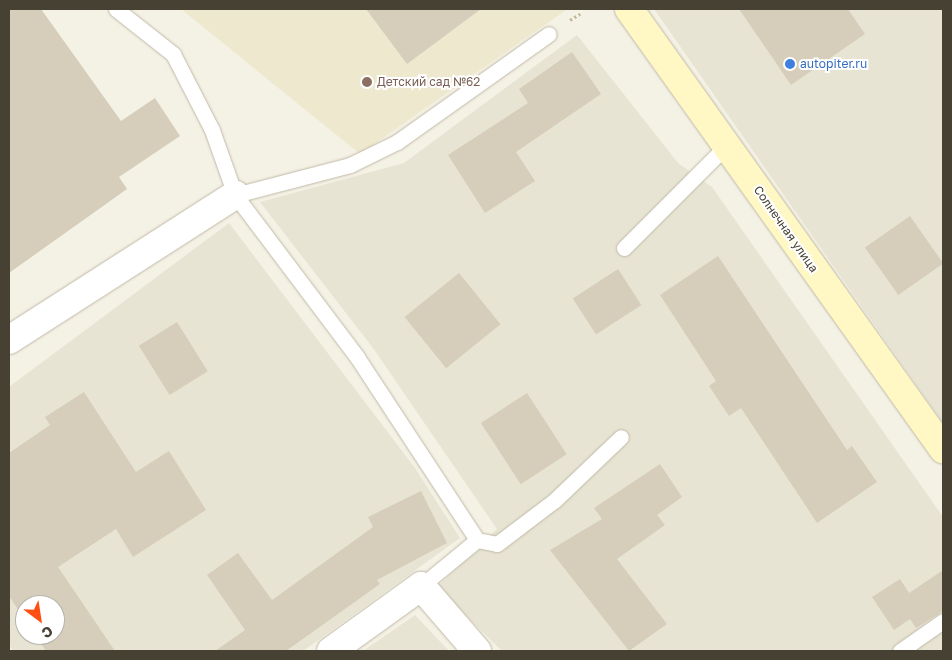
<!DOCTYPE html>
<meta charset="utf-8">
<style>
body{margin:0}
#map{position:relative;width:952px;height:660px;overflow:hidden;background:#f4f1e5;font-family:"Golos Text",sans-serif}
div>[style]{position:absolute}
.residential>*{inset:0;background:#e8e4d3}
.education>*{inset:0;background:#eee8ce}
.building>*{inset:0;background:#d6ceba;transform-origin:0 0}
.path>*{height:3px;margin-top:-1.5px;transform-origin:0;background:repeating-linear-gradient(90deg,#c2b898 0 2.5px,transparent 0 5px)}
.roads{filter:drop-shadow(0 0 1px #c0baa7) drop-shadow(0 0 1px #c0baa7)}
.service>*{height:15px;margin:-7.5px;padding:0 7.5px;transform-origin:7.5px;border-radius:7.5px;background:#fff}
.minor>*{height:28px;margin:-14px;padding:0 14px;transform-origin:14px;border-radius:14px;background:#fff}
.secondary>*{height:28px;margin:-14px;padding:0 14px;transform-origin:14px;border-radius:14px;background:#fff7c4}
.dots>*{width:14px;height:14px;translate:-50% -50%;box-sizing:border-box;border:2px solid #fff;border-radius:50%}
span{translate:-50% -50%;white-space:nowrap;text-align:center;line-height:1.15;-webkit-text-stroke:4px #fff;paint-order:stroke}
.shop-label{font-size:12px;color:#366cbe}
.left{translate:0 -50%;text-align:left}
.education-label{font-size:12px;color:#785e54}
.street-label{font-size:12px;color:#474134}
.frame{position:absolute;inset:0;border:10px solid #474134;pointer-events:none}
.north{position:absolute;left:15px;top:595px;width:50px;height:50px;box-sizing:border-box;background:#fff;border:1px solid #b5b3ae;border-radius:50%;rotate:149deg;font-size:14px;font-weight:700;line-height:20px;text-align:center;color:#474134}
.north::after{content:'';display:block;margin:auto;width:18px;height:22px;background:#ff4e11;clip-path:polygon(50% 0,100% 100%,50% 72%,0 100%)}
</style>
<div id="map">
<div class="residential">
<div style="clip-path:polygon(654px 9px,943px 9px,943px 423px)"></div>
<div style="clip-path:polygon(577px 35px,678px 163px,712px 187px,943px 517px,943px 651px,502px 651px,437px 587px,497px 529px,373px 348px,260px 202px,404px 163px)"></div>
<div style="clip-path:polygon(evenodd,229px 223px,415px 468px,460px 538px,303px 651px,13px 651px,9px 644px,9px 387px,229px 223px,25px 605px,55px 605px,55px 635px,25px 635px,25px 605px)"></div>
<div style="clip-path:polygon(415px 615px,449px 651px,363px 651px)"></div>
</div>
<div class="education">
<div style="clip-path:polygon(181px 9px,565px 9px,566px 10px,360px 154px)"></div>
</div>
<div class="building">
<div style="clip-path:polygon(9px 9px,41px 9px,121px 121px,155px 98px,180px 136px,119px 177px,127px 189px,9px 273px)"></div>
<div style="clip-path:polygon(366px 9px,481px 9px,407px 64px)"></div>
<div style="clip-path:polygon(739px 9px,848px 9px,865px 34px,791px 85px)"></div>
<div style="clip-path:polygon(572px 52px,601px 94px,516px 152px,535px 181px,485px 213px,448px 155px,528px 103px,519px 89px)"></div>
<div style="left:910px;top:216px;width:58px;height:55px;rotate:55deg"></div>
<div style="clip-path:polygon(718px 256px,847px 450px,852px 446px,877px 482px,817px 523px,741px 408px,729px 416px,709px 386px,716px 381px,660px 295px)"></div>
<div style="left:618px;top:269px;width:43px;height:54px;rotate:57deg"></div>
<div style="left:459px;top:273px;width:66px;height:70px;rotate:51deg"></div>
<div style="left:177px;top:322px;width:58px;height:45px;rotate:58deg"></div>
<div style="clip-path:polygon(84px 392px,136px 472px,169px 451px,206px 510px,133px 557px,116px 529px,58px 567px,115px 651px,46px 651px,35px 635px,55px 635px,55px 605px,25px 605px,25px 620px,9px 596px,9px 453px,50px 425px,45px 417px)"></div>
<div style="left:527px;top:393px;width:73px;height:55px;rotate:57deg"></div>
<div style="clip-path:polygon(660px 464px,682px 497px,657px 515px,665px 525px,617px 559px,667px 624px,629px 651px,550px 550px,602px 519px,594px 508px)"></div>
<div style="clip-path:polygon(421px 491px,447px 543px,377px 580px,380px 584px,286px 651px,215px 651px,245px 630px,207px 575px,238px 553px,272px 600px,373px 527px,368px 517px)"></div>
<div style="clip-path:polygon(943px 570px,943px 611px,916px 628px,910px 619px,894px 630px,872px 597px,900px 579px,909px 593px)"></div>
</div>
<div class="path">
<div style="left:570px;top:20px;width:12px;rotate:-31deg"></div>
</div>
<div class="roads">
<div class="service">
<div style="left:116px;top:9px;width:73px;rotate:38.3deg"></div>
<div style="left:173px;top:54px;width:85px;rotate:62.8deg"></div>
<div style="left:212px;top:130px;width:69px;rotate:70.5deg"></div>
<div style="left:235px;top:195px;width:203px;rotate:53deg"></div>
<div style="left:357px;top:357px;width:219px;rotate:56.7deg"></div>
<div style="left:235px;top:195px;width:119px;rotate:-14.6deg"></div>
<div style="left:350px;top:165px;width:52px;rotate:-26.1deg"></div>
<div style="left:397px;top:142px;width:186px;rotate:-35.4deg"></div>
<div style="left:624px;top:248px;width:146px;rotate:-45deg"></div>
<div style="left:421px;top:586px;width:72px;rotate:-39.4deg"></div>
<div style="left:477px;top:540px;width:20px;rotate:11deg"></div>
<div style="left:497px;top:544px;width:73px;rotate:-37.2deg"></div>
<div style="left:555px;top:500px;width:91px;rotate:-43.7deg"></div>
<div style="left:900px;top:651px;width:52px;rotate:-34.9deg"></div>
</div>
<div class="minor">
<div style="left:9px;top:340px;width:269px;rotate:-32.7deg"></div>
<div style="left:331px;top:651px;width:111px;rotate:-35.8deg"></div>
<div style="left:421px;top:586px;width:86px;rotate:49.3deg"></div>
</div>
<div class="secondary">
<div style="left:629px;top:9px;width:541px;rotate:54.49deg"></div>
</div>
</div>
<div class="dots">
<div style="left:790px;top:64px;background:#3f7fe0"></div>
<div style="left:367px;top:82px;background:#8d6e63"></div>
</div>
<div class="shop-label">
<span class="left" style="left:800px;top:64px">autopiter.ru</span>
</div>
<div class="education-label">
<span class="left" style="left:377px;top:82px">Детский сад №62</span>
</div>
<div class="street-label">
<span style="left:786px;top:229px;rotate:55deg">Солнечная улица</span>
</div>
<div class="frame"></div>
<div class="north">С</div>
</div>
